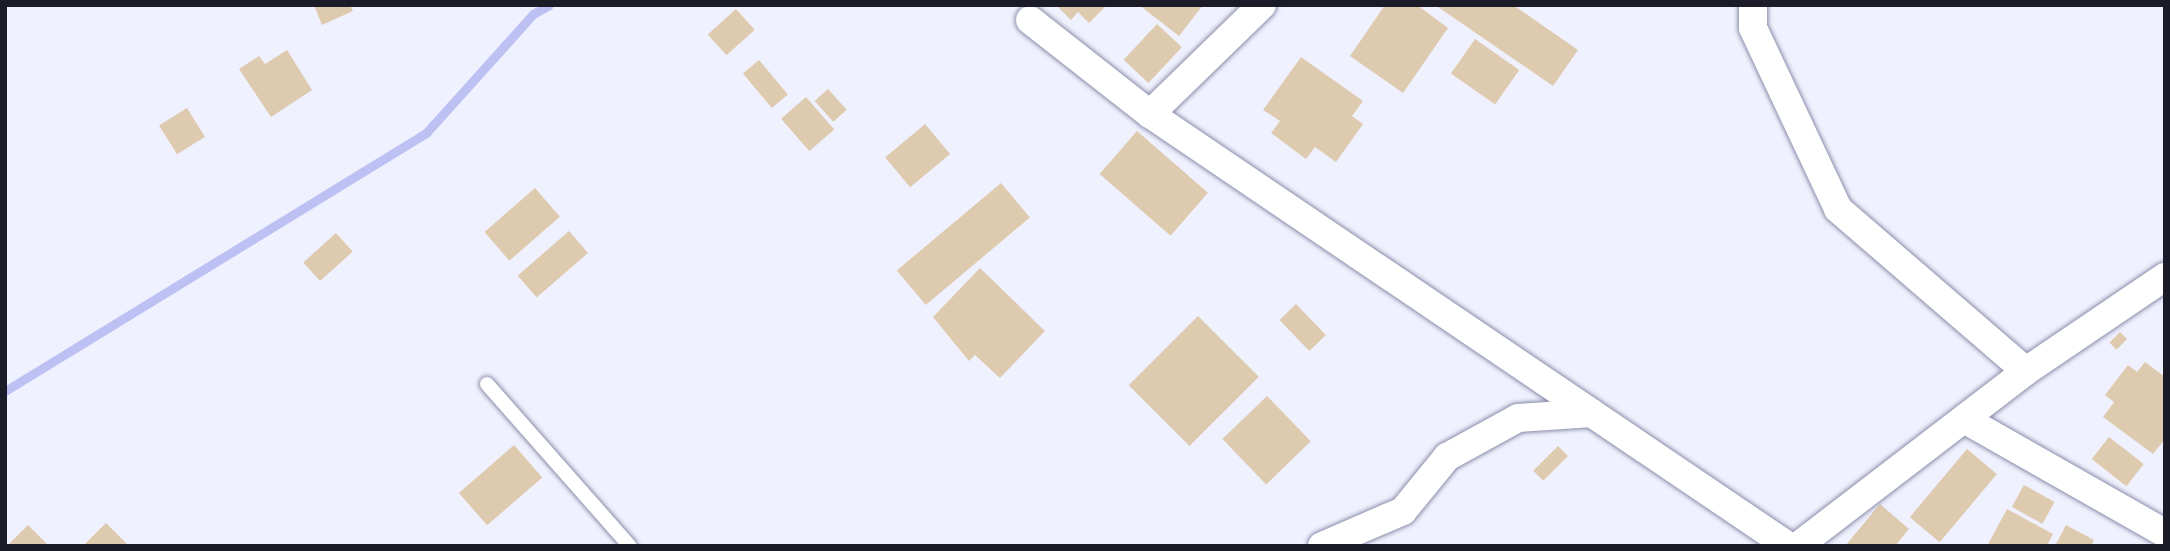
<!DOCTYPE html>
<style>
body{margin:0}
#map{position:relative;width:2170px;height:551px;overflow:hidden;background:#f0f1fe;font-family:"IBM Plex Serif",serif}
div>[style]{position:absolute}
.stream>*{height:9px;margin:-4.5px;padding:0 4.5px;transform-origin:4.5px;border-radius:4.5px;background:#bcc0f2}
.building>*{inset:0;background:#decaaf;transform-origin:0 0}
.roads{filter:drop-shadow(0 0 2px #8a8daa) drop-shadow(0 0 2px #8a8daa)}
.lane>*{height:14px;margin:-7px;padding:0 7px;transform-origin:7px;border-radius:7px;background:#fff}
.street>*{height:28px;margin:-14px;padding:0 14px;transform-origin:14px;border-radius:14px;background:#fff}
span{translate:-50% -50%;white-space:nowrap;text-align:center;line-height:1.15;-webkit-text-stroke:7px #f0f1fe;paint-order:stroke}
.frame{position:absolute;inset:0;border:7px solid #1b1c27;pointer-events:none}
</style>
<div id="map">
<div class="stream">
<div style="left:5px;top:391px;width:494px;rotate:-31.5deg"></div>
<div style="left:426px;top:133px;width:160px;rotate:-48deg"></div>
<div style="left:533px;top:14px;width:18px;rotate:-29deg"></div>
</div>
<div class="building">
<div style="clip-path:polygon(314px 5px,350px 5px,353px 11px,322px 25px)"></div>
<div style="clip-path:polygon(1056px 5px,1107px 5px,1089px 23px,1078px 12px,1071px 20px)"></div>
<div style="clip-path:polygon(1139px 5px,1203px 5px,1179px 36px)"></div>
<div style="clip-path:polygon(1385px 5px,1417px 5px,1448px 28px,1403px 93px,1350px 56px)"></div>
<div style="clip-path:polygon(1435px 5px,1513px 5px,1578px 50px,1553px 86px)"></div>
<div style="left:736px;top:9px;width:28px;height:38px;rotate:48deg"></div>
<div style="left:1157px;top:24px;width:34px;height:49px;rotate:43deg"></div>
<div style="left:1475px;top:39px;width:54px;height:42px;rotate:35deg"></div>
<div style="clip-path:polygon(287px 50px,312px 90px,271px 117px,239px 69px,259px 56px,265px 64px)"></div>
<div style="clip-path:polygon(1301px 57px,1363px 101px,1352px 116px,1363px 124px,1336px 162px,1315px 147px,1306px 159px,1271px 133px,1280px 121px,1263px 110px)"></div>
<div style="left:759px;top:60px;width:45px;height:21px;rotate:50deg"></div>
<div style="left:828px;top:89px;width:28px;height:18px;rotate:48deg"></div>
<div style="left:806px;top:97px;width:43px;height:33px;rotate:49deg"></div>
<div style="left:187px;top:108px;width:34px;height:33px;rotate:58deg"></div>
<div style="left:925px;top:124px;width:39px;height:52px;rotate:50deg"></div>
<div style="left:1137px;top:131px;width:94px;height:57px;rotate:41deg"></div>
<div style="left:1001px;top:183px;width:45px;height:136px;rotate:50deg"></div>
<div style="left:535px;top:188px;width:38px;height:67px;rotate:49deg"></div>
<div style="left:569px;top:231px;width:29px;height:68px;rotate:49deg"></div>
<div style="left:336px;top:233px;width:25px;height:44px;rotate:48deg"></div>
<div style="clip-path:polygon(980px 268px,1045px 331px,1000px 378px,975px 355px,969px 361px,933px 317px)"></div>
<div style="left:1296px;top:304px;width:43px;height:23px;rotate:46deg"></div>
<div style="left:1198px;top:316px;width:86px;height:98px;rotate:45deg"></div>
<div style="left:2120px;top:332px;width:10px;height:15px;rotate:45deg"></div>
<div style="clip-path:polygon(2145px 362px,2165px 377px,2165px 439px,2153px 454px,2103px 417px,2114px 402px,2105px 395px,2128px 365px,2137px 372px)"></div>
<div style="left:1267px;top:396px;width:63px;height:62px;rotate:46deg"></div>
<div style="left:2109px;top:437px;width:44px;height:28px;rotate:38deg"></div>
<div style="left:514px;top:445px;width:43px;height:73px;rotate:49deg"></div>
<div style="left:1558px;top:446px;width:14px;height:35px;rotate:45deg"></div>
<div style="left:1967px;top:449px;width:39px;height:89px;rotate:40deg"></div>
<div style="left:2024px;top:485px;width:35px;height:25px;rotate:29deg"></div>
<div style="clip-path:polygon(1880px 504px,1909px 529px,1895px 546px,1845px 546px)"></div>
<div style="clip-path:polygon(2007px 509px,2053px 534px,2047px 546px,1987px 546px)"></div>
<div style="clip-path:polygon(106px 523px,129px 546px,83px 546px)"></div>
<div style="clip-path:polygon(28px 525px,49px 546px,7px 546px)"></div>
<div style="clip-path:polygon(2066px 525px,2094px 540px,2091px 546px,2055px 546px)"></div>
</div>
<div class="roads">
<div class="lane">
<div style="left:487px;top:384px;width:216px;rotate:48.6deg"></div>
</div>
<div class="street">
<div style="left:1753px;top:5px;width:23px;rotate:90deg"></div>
<div style="left:1753px;top:28px;width:200px;rotate:64.8deg"></div>
<div style="left:1838px;top:209px;width:248px;rotate:40.8deg"></div>
<div style="left:1030px;top:20px;width:152px;rotate:38.1deg"></div>
<div style="left:1150px;top:114px;width:770px;rotate:34.1deg"></div>
<div style="left:1150px;top:114px;width:156px;rotate:-44.2deg"></div>
<div style="left:1964px;top:419px;width:231px;rotate:29.6deg"></div>
<div style="left:1322px;top:546px;width:88px;rotate:-23.4deg"></div>
<div style="left:1403px;top:511px;width:70px;rotate:-50.8deg"></div>
<div style="left:1447px;top:457px;width:81px;rotate:-28.8deg"></div>
<div style="left:1518px;top:418px;width:74px;rotate:-3.9deg"></div>
<div style="left:1798px;top:546px;width:287px;rotate:-37.5deg"></div>
<div style="left:2026px;top:371px;width:168px;rotate:-34.1deg"></div>
</div>
</div>
<div class="frame"></div>
</div>
